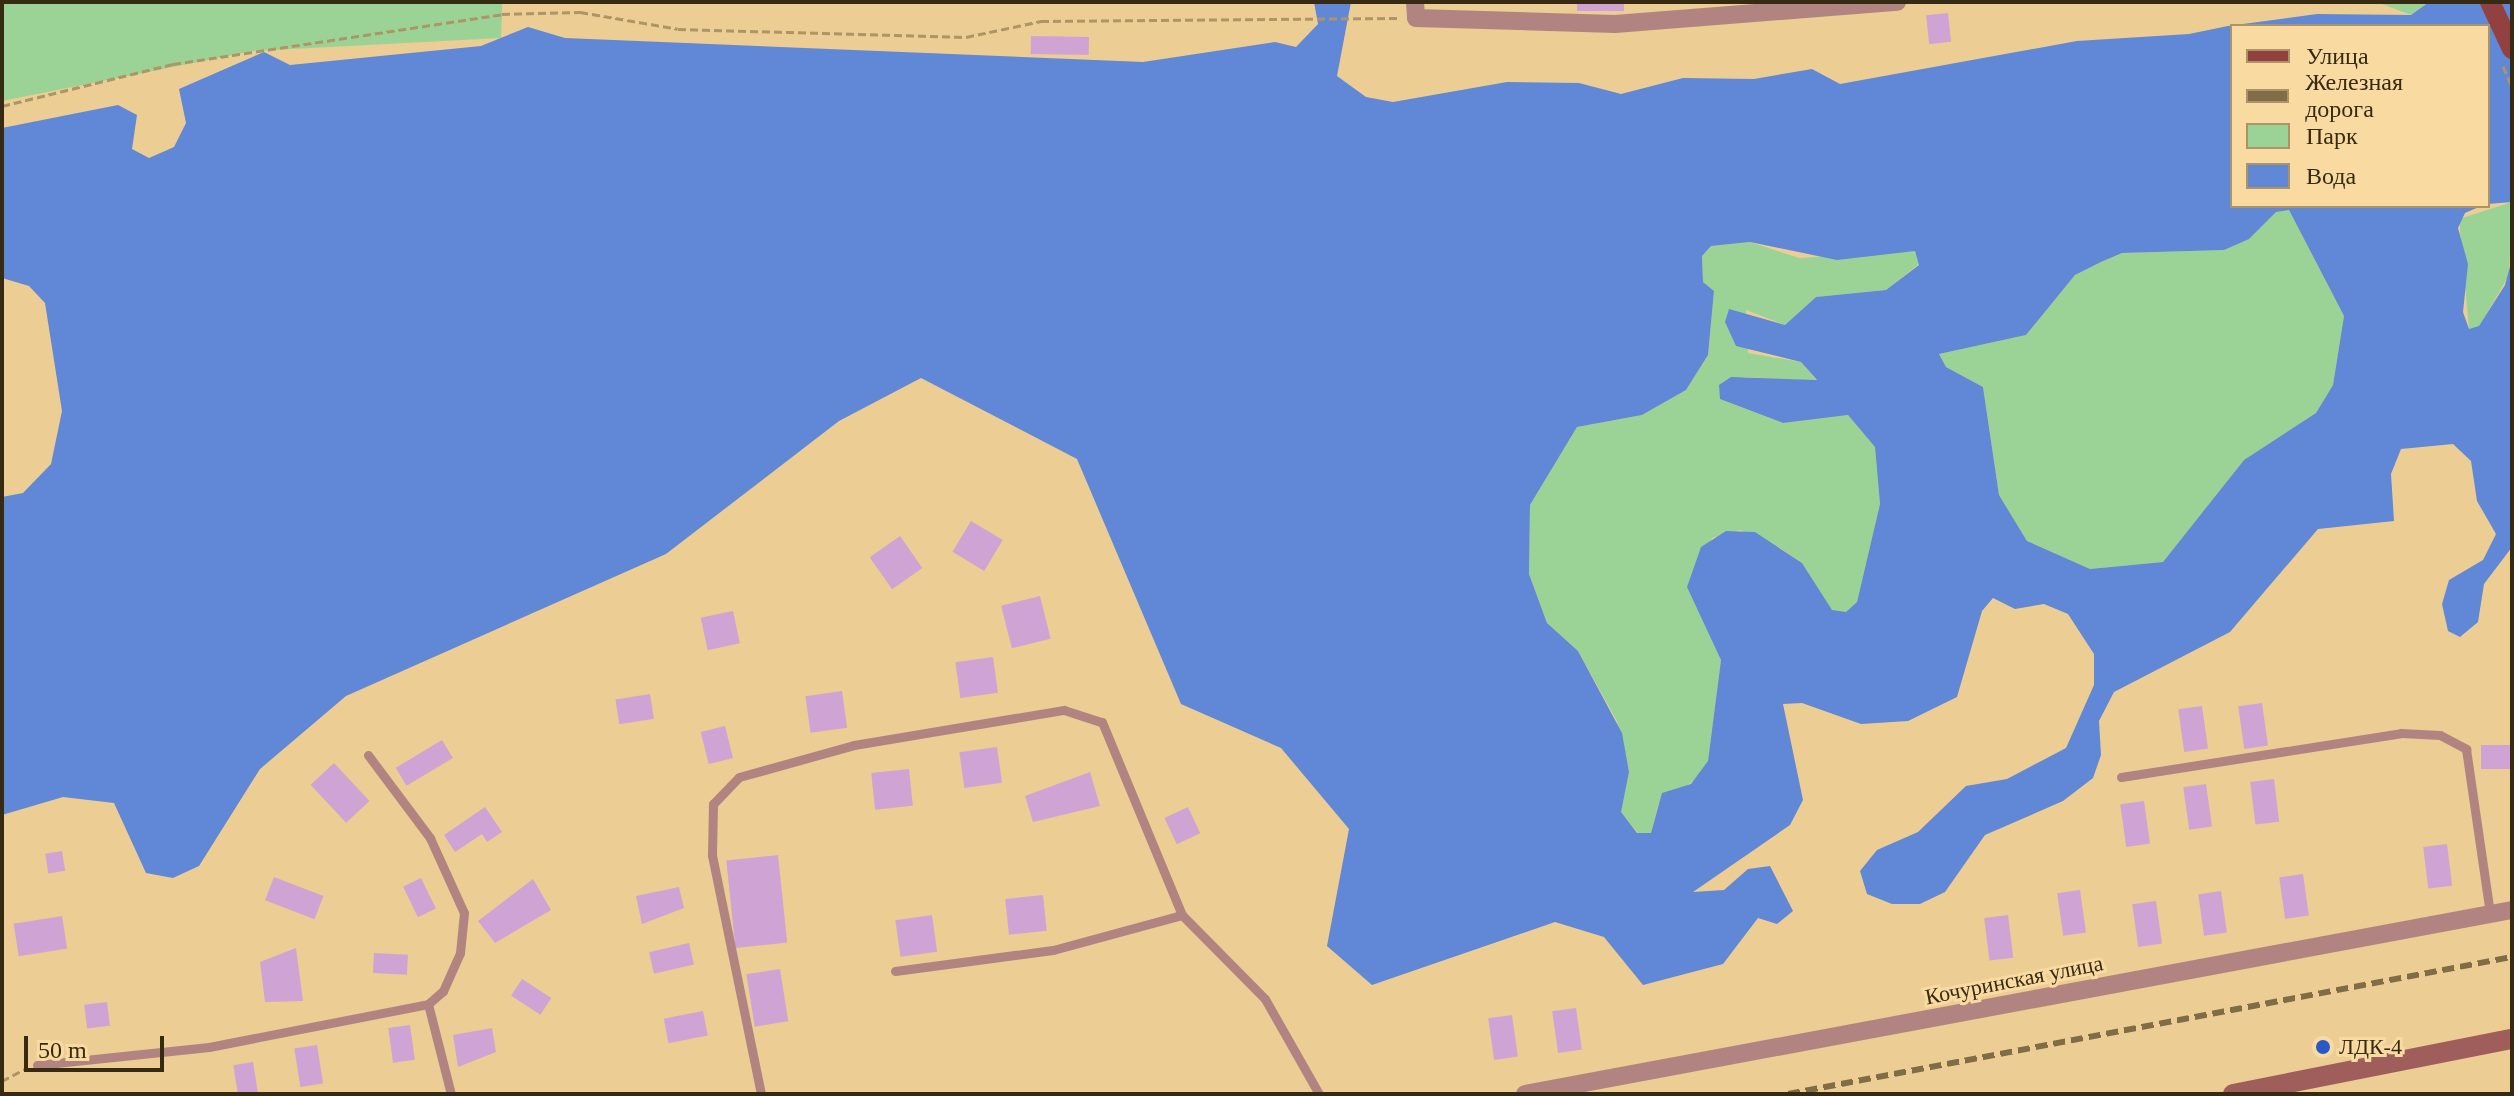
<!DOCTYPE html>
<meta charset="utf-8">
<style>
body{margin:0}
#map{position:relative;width:2514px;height:1096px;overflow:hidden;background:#eccd93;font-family:"Times New Roman",serif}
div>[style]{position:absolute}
.green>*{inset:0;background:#9bd397}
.water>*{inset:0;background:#6088d6}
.building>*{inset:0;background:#cfa4d4;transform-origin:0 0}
.path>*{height:3px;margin-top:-1.5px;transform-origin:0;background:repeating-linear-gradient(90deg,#ad9566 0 8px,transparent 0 12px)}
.lane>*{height:9px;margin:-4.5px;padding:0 4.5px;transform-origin:4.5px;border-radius:4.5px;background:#b28481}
.street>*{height:18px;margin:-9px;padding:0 9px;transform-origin:9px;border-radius:9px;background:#b28481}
.secondary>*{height:20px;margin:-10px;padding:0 10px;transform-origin:10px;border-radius:10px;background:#9f5e5b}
.primary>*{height:20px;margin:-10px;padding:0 10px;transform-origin:10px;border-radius:10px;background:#904140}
.rail>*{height:6px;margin-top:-3px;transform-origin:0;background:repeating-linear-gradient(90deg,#806c47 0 12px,transparent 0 18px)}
.dots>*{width:22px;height:22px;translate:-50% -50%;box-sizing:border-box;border:4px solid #f9daa0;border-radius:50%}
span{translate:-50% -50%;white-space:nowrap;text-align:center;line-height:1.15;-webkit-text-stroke:6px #f9daa0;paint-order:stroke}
.street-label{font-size:22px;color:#362a12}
.poi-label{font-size:22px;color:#362a12}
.left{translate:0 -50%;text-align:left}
.frame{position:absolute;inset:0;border:4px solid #362a12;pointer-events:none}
.legend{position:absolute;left:2230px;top:24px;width:260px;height:184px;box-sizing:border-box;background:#f9daa0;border:2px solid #ab9467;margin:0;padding:10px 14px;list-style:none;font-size:24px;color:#362a12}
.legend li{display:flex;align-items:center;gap:16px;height:40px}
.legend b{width:40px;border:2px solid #ab9467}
.scale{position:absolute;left:24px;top:1036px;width:140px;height:36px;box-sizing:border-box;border:4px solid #362a12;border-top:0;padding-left:10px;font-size:24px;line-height:28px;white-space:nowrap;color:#362a12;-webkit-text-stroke:6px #f9daa0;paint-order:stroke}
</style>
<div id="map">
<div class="green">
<div style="clip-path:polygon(2px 2px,502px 2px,502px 14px,501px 38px,253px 51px,2px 101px)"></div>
<div style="clip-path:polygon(2429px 2px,2411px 15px,2382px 4px,2382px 2px)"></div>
<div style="clip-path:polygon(2512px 202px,2509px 275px,2479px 327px,2469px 329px,2459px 219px)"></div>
<div style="clip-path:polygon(2289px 210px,2344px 316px,2333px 385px,2316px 413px,2244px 460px,2163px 562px,2090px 569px,2027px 541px,1999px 495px,1983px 387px,1946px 367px,1939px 354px,2026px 335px,2075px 275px,2101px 262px,2122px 253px,2224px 250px,2276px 212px)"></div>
<div style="clip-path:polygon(1750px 242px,1799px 258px,1915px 251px,1919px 264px,1886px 290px,1816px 297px,1785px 325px,1746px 310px,1748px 353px,1801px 362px,1817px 381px,1744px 377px,1720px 399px,1783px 423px,1848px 415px,1875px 447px,1880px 504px,1857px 602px,1847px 612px,1832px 611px,1802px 563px,1780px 548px,1740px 530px,1712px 538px,1694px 599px,1721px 660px,1708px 761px,1703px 774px,1658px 806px,1651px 833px,1638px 833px,1620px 812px,1629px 772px,1617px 721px,1578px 651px,1547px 623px,1529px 574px,1530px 505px,1577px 427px,1642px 415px,1686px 390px,1708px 355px,1714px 291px,1703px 282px,1702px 256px,1711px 246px)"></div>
</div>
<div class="water">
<div style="clip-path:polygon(evenodd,1314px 2px,1351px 2px,1337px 76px,1366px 97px,1393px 102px,1507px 82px,1579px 83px,1621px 94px,1683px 78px,1754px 79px,1812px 69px,1840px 84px,2077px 41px,2189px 34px,2228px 26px,2317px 14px,2411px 15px,2429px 2px,2512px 2px,2512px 202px,2488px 204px,2488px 26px,2232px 26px,2232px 206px,2481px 206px,2465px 213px,2458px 228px,2468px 264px,2463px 312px,2469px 329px,2479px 326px,2505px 285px,2512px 259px,2512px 547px,2484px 584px,2478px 622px,2460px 637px,2448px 631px,2442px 604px,2449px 580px,2483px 560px,2496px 534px,2477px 501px,2471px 461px,2453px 444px,2401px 449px,2391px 474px,2394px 521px,2318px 529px,2230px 632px,2114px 692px,2099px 721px,2101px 755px,2093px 778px,2063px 801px,1985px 835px,1945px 892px,1920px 904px,1892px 904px,1867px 894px,1860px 871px,1877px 850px,1918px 832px,1966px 786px,2007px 779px,2066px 748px,2094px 685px,2094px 654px,2068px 614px,2044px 604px,2015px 609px,1993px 598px,1982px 611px,1957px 697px,1908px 721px,1861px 724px,1802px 703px,1783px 704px,1803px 800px,1790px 825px,1693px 892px,1724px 890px,1748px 869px,1770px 866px,1793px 911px,1777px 924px,1758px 918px,1723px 964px,1643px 985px,1604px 937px,1555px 922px,1372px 985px,1327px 946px,1349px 829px,1281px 748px,1181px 704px,1077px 459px,921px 378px,839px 421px,666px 554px,346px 696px,260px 769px,199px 866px,173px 878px,146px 873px,114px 803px,63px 797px,2px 815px,2px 497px,23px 493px,51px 464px,62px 411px,45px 303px,29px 286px,2px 278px,2px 128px,118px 105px,137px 115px,132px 149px,149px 158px,174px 147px,186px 123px,179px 89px,264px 52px,290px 65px,481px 46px,528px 27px,565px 38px,1143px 62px,1275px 42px,1296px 47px,1318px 24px,1314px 2px,2289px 210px,2344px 316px,2333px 385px,2316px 413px,2244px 460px,2163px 562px,2090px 569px,2027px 541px,1999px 495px,1983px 387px,1946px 367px,1939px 354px,2026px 335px,2075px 275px,2101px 262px,2122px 253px,2224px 250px,2249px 239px,2276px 212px,2289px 210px,1314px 2px,1750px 242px,1837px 260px,1915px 251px,1919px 265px,1886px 290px,1816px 297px,1785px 325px,1729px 309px,1725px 322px,1736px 346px,1801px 362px,1817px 380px,1731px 377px,1719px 385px,1720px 399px,1783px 423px,1848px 415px,1875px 447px,1880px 504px,1857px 602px,1846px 612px,1832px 610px,1802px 563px,1755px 532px,1726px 531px,1701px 547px,1687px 587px,1721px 660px,1708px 761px,1691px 784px,1662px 793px,1651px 833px,1637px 833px,1621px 812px,1629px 772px,1622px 733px,1578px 651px,1547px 623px,1529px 574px,1530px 505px,1577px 427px,1642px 415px,1686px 390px,1708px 355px,1714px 291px,1703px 282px,1702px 256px,1711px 246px,1750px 242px)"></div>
</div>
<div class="building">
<div style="left:1577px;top:2px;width:47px;height:9px"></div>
<div style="left:1948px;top:13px;width:29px;height:22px;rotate:84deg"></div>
<div style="left:1031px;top:36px;width:58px;height:18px;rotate:1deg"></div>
<div style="left:971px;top:521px;width:37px;height:36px;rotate:31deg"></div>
<div style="left:900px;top:536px;width:39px;height:37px;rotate:55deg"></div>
<div style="left:1040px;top:596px;width:44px;height:40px;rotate:76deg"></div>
<div style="left:733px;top:611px;width:33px;height:33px;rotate:78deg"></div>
<div style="left:993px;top:657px;width:36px;height:38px;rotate:82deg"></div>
<div style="left:842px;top:691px;width:37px;height:37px;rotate:82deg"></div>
<div style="left:650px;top:694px;width:25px;height:35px;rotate:81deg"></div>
<div style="left:2262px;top:703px;width:43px;height:24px;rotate:82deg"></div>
<div style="left:2202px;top:706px;width:43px;height:24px;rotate:82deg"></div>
<div style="left:725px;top:726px;width:33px;height:25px;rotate:76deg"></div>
<div style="left:442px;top:740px;width:21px;height:54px;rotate:59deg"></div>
<div style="left:2512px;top:745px;width:24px;height:31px;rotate:90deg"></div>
<div style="left:997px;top:747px;width:36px;height:38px;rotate:82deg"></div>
<div style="left:334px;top:763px;width:52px;height:32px;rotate:47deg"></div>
<div style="left:909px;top:769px;width:37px;height:38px;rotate:84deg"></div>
<div style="clip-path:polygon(1090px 772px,1100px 806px,1033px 822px,1025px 796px)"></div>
<div style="left:2274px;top:779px;width:43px;height:24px;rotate:83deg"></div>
<div style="left:2206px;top:784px;width:43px;height:23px;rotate:82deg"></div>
<div style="left:2144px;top:801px;width:43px;height:24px;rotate:82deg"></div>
<div style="clip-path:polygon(485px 807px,502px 832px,487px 842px,482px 834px,455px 852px,444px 835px)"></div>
<div style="left:1188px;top:807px;width:29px;height:26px;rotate:65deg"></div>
<div style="left:2447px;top:844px;width:42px;height:24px;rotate:83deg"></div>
<div style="left:62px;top:851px;width:20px;height:17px;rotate:81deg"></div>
<div style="left:778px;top:855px;width:88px;height:52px;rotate:84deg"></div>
<div style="left:2303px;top:874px;width:42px;height:24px;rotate:82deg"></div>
<div style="left:274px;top:877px;width:53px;height:25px;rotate:21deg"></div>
<div style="left:421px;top:878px;width:34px;height:20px;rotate:64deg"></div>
<div style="clip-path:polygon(533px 879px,551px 910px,495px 943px,478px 921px)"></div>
<div style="clip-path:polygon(679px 887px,684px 908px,642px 924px,636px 896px)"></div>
<div style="left:2080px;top:890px;width:43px;height:23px;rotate:82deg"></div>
<div style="left:2221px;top:891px;width:42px;height:23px;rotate:82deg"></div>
<div style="left:1043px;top:895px;width:36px;height:38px;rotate:84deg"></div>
<div style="left:2156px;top:901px;width:43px;height:24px;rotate:82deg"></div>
<div style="left:932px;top:915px;width:37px;height:37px;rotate:82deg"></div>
<div style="left:2008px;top:915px;width:43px;height:24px;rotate:83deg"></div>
<div style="left:62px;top:916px;width:33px;height:49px;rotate:81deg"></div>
<div style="left:689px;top:943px;width:22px;height:41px;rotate:77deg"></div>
<div style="clip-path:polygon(296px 948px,303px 1001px,265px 1002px,260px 962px)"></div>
<div style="left:374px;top:953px;width:34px;height:20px;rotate:3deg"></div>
<div style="left:780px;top:969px;width:53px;height:34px;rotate:81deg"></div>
<div style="left:522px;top:979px;width:35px;height:20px;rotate:33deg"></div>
<div style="left:107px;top:1002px;width:24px;height:23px;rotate:83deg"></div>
<div style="left:1576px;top:1008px;width:42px;height:24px;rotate:82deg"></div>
<div style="left:703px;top:1011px;width:25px;height:40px;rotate:79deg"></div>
<div style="left:1512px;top:1015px;width:42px;height:24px;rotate:82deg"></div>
<div style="left:410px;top:1025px;width:35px;height:22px;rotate:82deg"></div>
<div style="clip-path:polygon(492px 1028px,496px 1052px,458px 1067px,453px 1035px)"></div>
<div style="left:317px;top:1045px;width:39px;height:23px;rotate:81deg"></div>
<div style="left:253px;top:1062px;width:31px;height:20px;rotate:81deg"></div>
</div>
<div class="path">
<div style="left:2503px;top:66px;width:23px;rotate:67deg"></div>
<div style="left:2px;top:106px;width:176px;rotate:-13.8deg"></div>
<div style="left:173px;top:64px;width:333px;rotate:-8.6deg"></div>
<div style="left:502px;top:14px;width:78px;rotate:-1.5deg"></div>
<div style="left:580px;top:12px;width:99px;rotate:9.8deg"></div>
<div style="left:678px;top:29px;width:288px;rotate:1.6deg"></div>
<div style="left:966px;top:37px;width:77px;rotate:-12deg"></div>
<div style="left:1041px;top:21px;width:357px;rotate:-0.5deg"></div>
<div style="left:2px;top:1081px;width:27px;rotate:-28deg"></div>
</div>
<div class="lane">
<div style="left:368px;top:755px;width:104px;rotate:53.2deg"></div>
<div style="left:430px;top:838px;width:82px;rotate:65.6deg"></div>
<div style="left:464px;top:913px;width:40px;rotate:95.7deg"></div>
<div style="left:460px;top:953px;width:42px;rotate:114.1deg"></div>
<div style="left:443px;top:991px;width:20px;rotate:139deg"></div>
<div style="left:2121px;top:777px;width:283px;rotate:-8.9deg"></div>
<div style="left:2401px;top:733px;width:39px;rotate:3deg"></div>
<div style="left:2440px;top:735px;width:30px;rotate:28deg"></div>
<div style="left:2466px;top:749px;width:166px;rotate:81.7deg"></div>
<div style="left:895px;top:971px;width:159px;rotate:-7.6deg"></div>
<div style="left:1053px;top:950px;width:134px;rotate:-15.2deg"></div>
<div style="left:1182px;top:915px;width:118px;rotate:45.3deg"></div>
<div style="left:1265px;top:999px;width:109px;rotate:60.4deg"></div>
<div style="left:37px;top:1065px;width:173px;rotate:-6deg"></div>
<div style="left:209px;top:1047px;width:223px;rotate:-11.1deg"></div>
<div style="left:428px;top:1004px;width:93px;rotate:75.7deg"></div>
<div style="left:761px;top:1094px;width:244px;rotate:-101.6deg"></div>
<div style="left:712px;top:855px;width:51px;rotate:-88.9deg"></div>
<div style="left:713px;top:804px;width:37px;rotate:-46deg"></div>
<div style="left:739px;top:777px;width:119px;rotate:-15.5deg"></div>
<div style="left:854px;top:745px;width:213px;rotate:-9.5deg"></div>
<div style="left:1064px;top:710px;width:40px;rotate:18deg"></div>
<div style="left:1102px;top:722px;width:209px;rotate:67.5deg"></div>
</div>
<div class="street">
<div style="left:1415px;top:2px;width:16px;rotate:86deg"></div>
<div style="left:1416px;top:18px;width:199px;rotate:1.7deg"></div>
<div style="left:1615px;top:24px;width:283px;rotate:-4.5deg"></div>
<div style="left:1525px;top:1094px;width:1004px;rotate:-10.56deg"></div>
</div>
<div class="secondary">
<div style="left:2233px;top:1094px;width:284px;rotate:-11.2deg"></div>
</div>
<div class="primary">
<div style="left:2490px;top:2px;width:52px;rotate:64.9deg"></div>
</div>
<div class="rail">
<div style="left:1788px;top:1094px;width:737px;rotate:-10.72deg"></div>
</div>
<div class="dots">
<div style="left:2323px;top:1047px;background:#275ac8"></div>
</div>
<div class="street-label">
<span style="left:2014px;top:980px;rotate:-11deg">Кочуринская улица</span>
</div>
<div class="poi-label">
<span class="left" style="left:2339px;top:1047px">ЛДК-4</span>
</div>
<div class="frame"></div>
<ul class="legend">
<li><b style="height:10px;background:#904140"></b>Улица</li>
<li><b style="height:10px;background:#806c47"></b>Железная дорога</li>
<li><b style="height:22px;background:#9bd397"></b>Парк</li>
<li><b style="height:22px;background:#6088d6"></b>Вода</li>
</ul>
<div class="scale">50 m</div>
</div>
